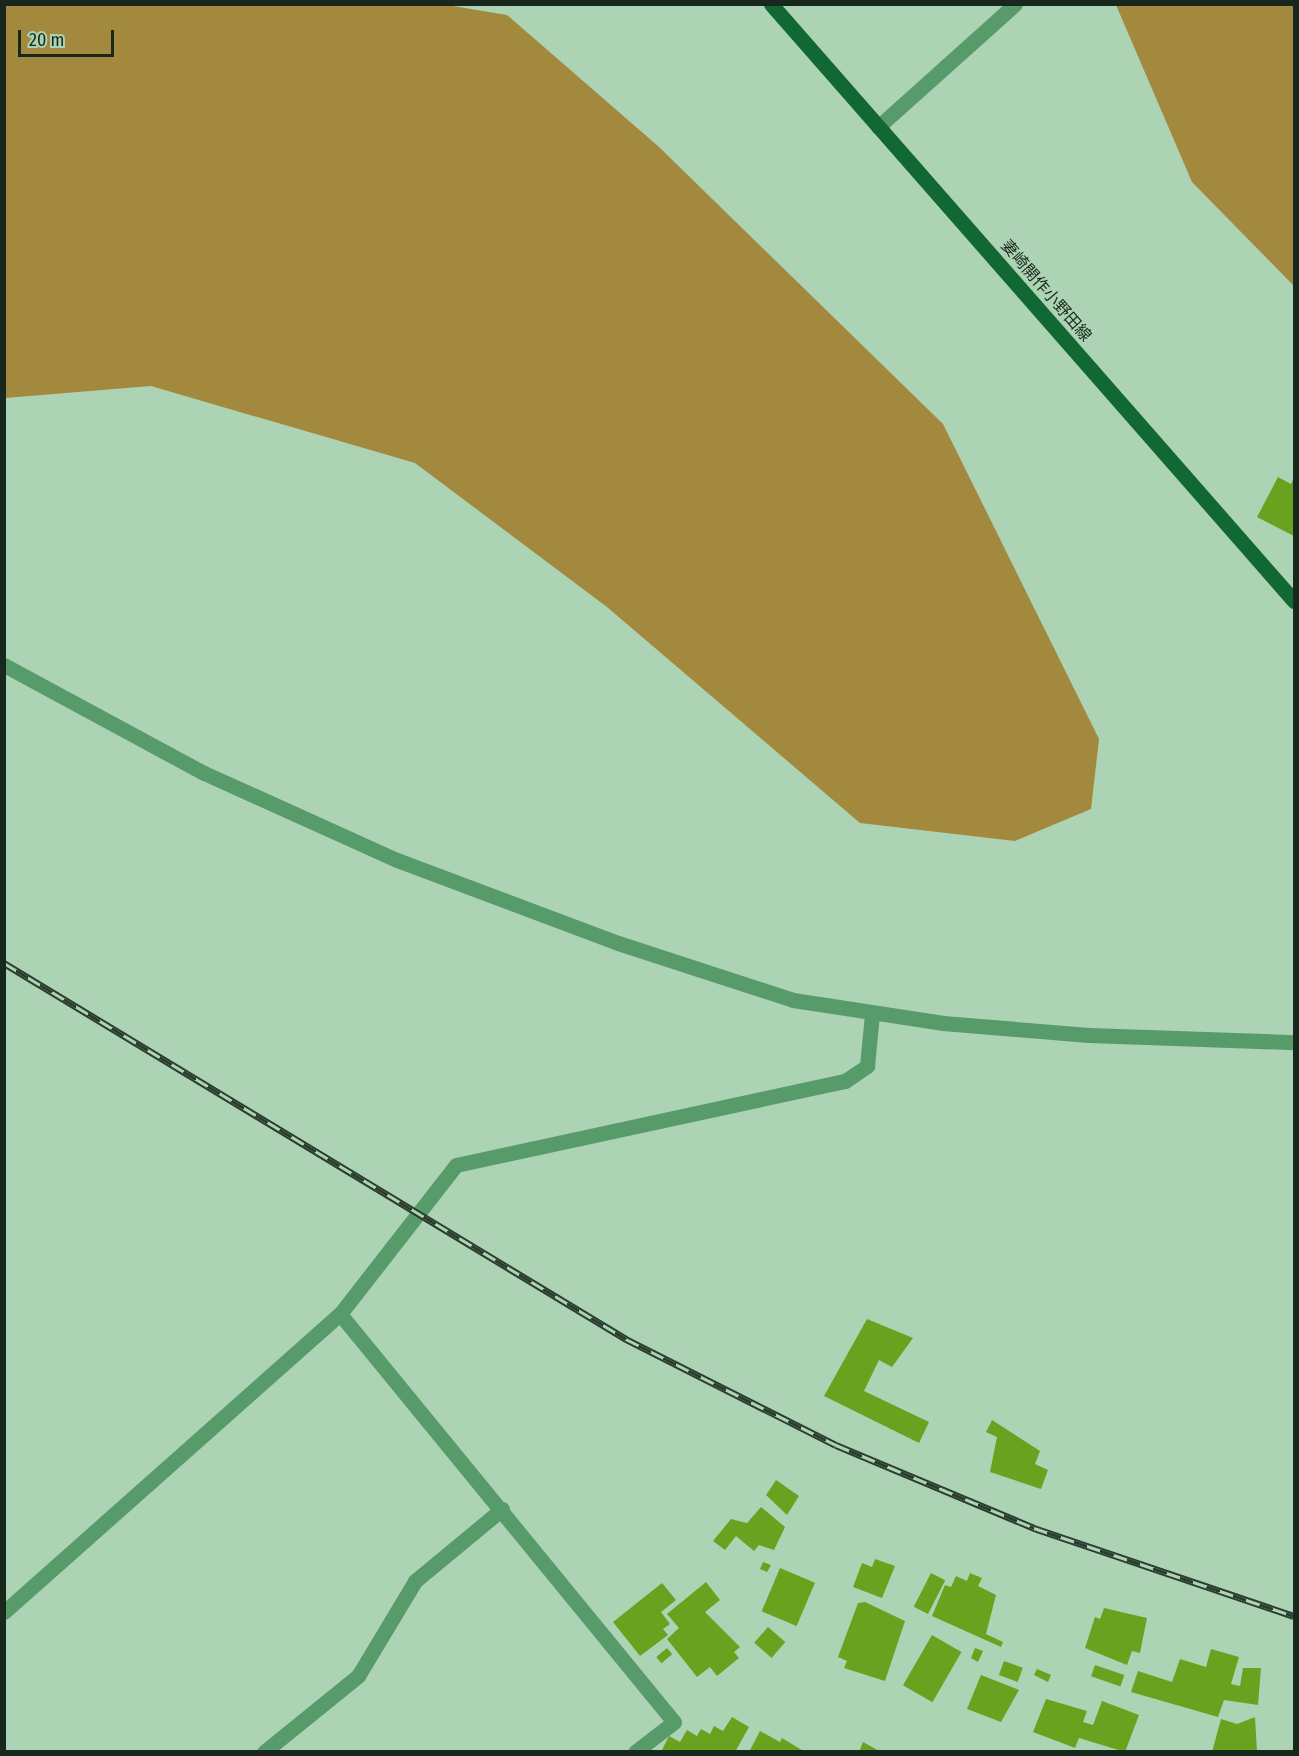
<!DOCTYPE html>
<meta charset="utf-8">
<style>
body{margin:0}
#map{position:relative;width:1299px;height:1756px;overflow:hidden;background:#acd3b4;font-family:"Fira Sans Condensed","Noto Sans JP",sans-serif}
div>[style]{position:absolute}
.forest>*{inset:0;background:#a2893e}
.building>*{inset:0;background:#6aa220;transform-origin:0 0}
.minor>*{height:15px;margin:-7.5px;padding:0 7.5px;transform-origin:7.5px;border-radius:7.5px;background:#589b6a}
.major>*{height:15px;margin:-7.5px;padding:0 7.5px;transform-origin:7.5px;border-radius:7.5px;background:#116833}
.rail>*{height:7px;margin-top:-3.5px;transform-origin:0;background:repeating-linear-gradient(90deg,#acd3b4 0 14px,#2b3d2f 0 28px);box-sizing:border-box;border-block:2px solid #2b3d2f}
span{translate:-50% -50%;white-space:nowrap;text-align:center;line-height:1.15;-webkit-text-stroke:5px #acd3b4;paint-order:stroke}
.street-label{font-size:16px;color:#19281d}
.frame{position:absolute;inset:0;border:6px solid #19281d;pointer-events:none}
.scale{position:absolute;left:18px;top:30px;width:96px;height:27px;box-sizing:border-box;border:3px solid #19281d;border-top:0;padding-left:8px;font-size:18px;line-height:21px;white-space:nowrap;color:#19281d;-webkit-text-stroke:4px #acd3b4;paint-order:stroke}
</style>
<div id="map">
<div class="forest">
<div style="clip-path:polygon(441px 4px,507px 15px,659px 147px,943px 424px,1099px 739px,1091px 809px,1015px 841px,860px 823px,607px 607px,415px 463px,151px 386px,5px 398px,5px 5px)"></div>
<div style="clip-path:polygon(1116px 5px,1294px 5px,1294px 286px,1192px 182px)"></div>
</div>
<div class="building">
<div style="clip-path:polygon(1278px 477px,1291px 484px,1294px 478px,1294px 536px,1257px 517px)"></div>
<div style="clip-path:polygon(867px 1319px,913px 1338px,892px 1367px,879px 1360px,864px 1391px,929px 1422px,919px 1443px,824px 1396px)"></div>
<div style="clip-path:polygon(992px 1420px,1040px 1451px,1035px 1464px,1048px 1470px,1041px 1489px,990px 1472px,997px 1437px,986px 1432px)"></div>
<div style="clip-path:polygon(776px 1480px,799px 1496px,787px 1515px,766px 1495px)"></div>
<div style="clip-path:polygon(761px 1507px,785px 1527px,774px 1550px,759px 1545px,754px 1551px,736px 1536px,725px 1550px,713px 1541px,731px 1519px,747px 1523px)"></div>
<div style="clip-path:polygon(875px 1559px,895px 1566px,882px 1598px,853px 1587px,862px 1563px,872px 1567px)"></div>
<div style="clip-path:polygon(763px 1562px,771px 1565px,767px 1572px,760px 1569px)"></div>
<div style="left:780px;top:1568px;width:38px;height:47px;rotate:23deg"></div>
<div style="left:931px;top:1573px;width:16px;height:38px;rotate:27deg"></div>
<div style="clip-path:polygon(970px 1573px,982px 1578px,978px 1586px,996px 1595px,986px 1634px,1003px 1642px,1001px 1647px,932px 1616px,945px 1585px,951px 1587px,956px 1576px,967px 1581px)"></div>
<div style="clip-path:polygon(706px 1582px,720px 1600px,705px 1612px,740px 1647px,734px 1652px,739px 1658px,717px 1676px,710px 1667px,697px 1677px,667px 1639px,679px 1628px,667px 1614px)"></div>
<div style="clip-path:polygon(662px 1583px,676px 1600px,661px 1612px,670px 1624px,663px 1629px,668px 1635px,640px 1656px,613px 1622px)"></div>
<div style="clip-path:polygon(865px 1602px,905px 1621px,885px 1681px,844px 1668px,847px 1661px,838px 1657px,858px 1603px)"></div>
<div style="clip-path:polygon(1104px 1608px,1147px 1618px,1140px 1653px,1132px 1651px,1127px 1665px,1085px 1648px,1095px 1617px,1100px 1619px)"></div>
<div style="left:768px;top:1627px;width:23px;height:21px;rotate:41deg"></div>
<div style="left:932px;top:1635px;width:34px;height:58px;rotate:30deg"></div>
<div style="left:667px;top:1648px;width:8px;height:14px;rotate:50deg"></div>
<div style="clip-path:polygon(975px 1648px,983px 1651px,978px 1662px,971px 1658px)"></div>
<div style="clip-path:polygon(1211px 1649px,1239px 1657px,1231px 1684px,1240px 1686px,1243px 1668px,1261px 1668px,1258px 1705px,1224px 1700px,1218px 1717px,1131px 1692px,1138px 1671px,1172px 1682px,1180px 1659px,1206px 1667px)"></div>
<div style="left:1004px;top:1661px;width:20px;height:15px;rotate:20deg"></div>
<div style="left:1095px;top:1665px;width:31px;height:12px;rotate:19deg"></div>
<div style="clip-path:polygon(1037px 1669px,1051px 1675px,1048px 1682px,1034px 1675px)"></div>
<div style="clip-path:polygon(981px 1675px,1019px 1690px,1001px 1722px,967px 1709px)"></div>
<div style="clip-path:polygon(1046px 1699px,1087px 1711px,1083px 1722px,1093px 1725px,1102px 1701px,1139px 1715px,1125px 1752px,1079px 1738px,1075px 1748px,1033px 1732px)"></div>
<div style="clip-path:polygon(732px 1717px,749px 1727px,735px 1752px,661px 1752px,669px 1736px,680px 1742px,687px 1730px,697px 1736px,701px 1729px,710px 1734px,714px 1726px,723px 1731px)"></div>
<div style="clip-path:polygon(1255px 1717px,1257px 1752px,1212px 1752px,1221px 1719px,1237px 1724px)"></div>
<div style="clip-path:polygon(760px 1731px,780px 1742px,782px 1738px,805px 1752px,749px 1752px)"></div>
<div style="clip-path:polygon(863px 1742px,881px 1752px,859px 1752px)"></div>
</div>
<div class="minor">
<div style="left:878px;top:127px;width:184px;rotate:-41.9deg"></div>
<div style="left:4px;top:665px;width:227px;rotate:28.4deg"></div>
<div style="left:204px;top:773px;width:212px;rotate:24.3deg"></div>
<div style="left:397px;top:860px;width:236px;rotate:20.6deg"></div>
<div style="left:618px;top:943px;width:184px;rotate:18deg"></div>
<div style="left:793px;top:1000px;width:152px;rotate:8.7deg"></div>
<div style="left:943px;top:1023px;width:146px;rotate:4.7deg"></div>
<div style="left:1089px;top:1035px;width:205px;rotate:2deg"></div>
<div style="left:340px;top:1314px;width:527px;rotate:50.7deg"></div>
<div style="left:674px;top:1722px;width:49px;rotate:142.4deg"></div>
<div style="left:4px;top:1612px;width:449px;rotate:-41.6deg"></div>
<div style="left:340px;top:1314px;width:189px;rotate:-52.1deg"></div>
<div style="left:456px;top:1165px;width:398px;rotate:-12.2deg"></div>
<div style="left:845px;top:1081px;width:27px;rotate:-34deg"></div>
<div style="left:867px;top:1066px;width:52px;rotate:-84.5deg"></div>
<div style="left:264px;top:1752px;width:121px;rotate:-39deg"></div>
<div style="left:358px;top:1676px;width:111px;rotate:-59deg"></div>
<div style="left:415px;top:1581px;width:113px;rotate:-39.6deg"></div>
</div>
<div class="major">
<div style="left:771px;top:4px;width:794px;rotate:48.78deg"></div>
</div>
<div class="rail">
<div style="left:4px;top:963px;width:727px;rotate:31.15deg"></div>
<div style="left:626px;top:1339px;width:235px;rotate:26.8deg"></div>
<div style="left:836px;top:1445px;width:215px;rotate:22.7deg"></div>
<div style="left:1034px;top:1528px;width:274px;rotate:18.7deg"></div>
</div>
<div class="street-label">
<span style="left:1046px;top:291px;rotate:49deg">妻崎開作小野田線</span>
</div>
<div class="frame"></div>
<div class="scale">20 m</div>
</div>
